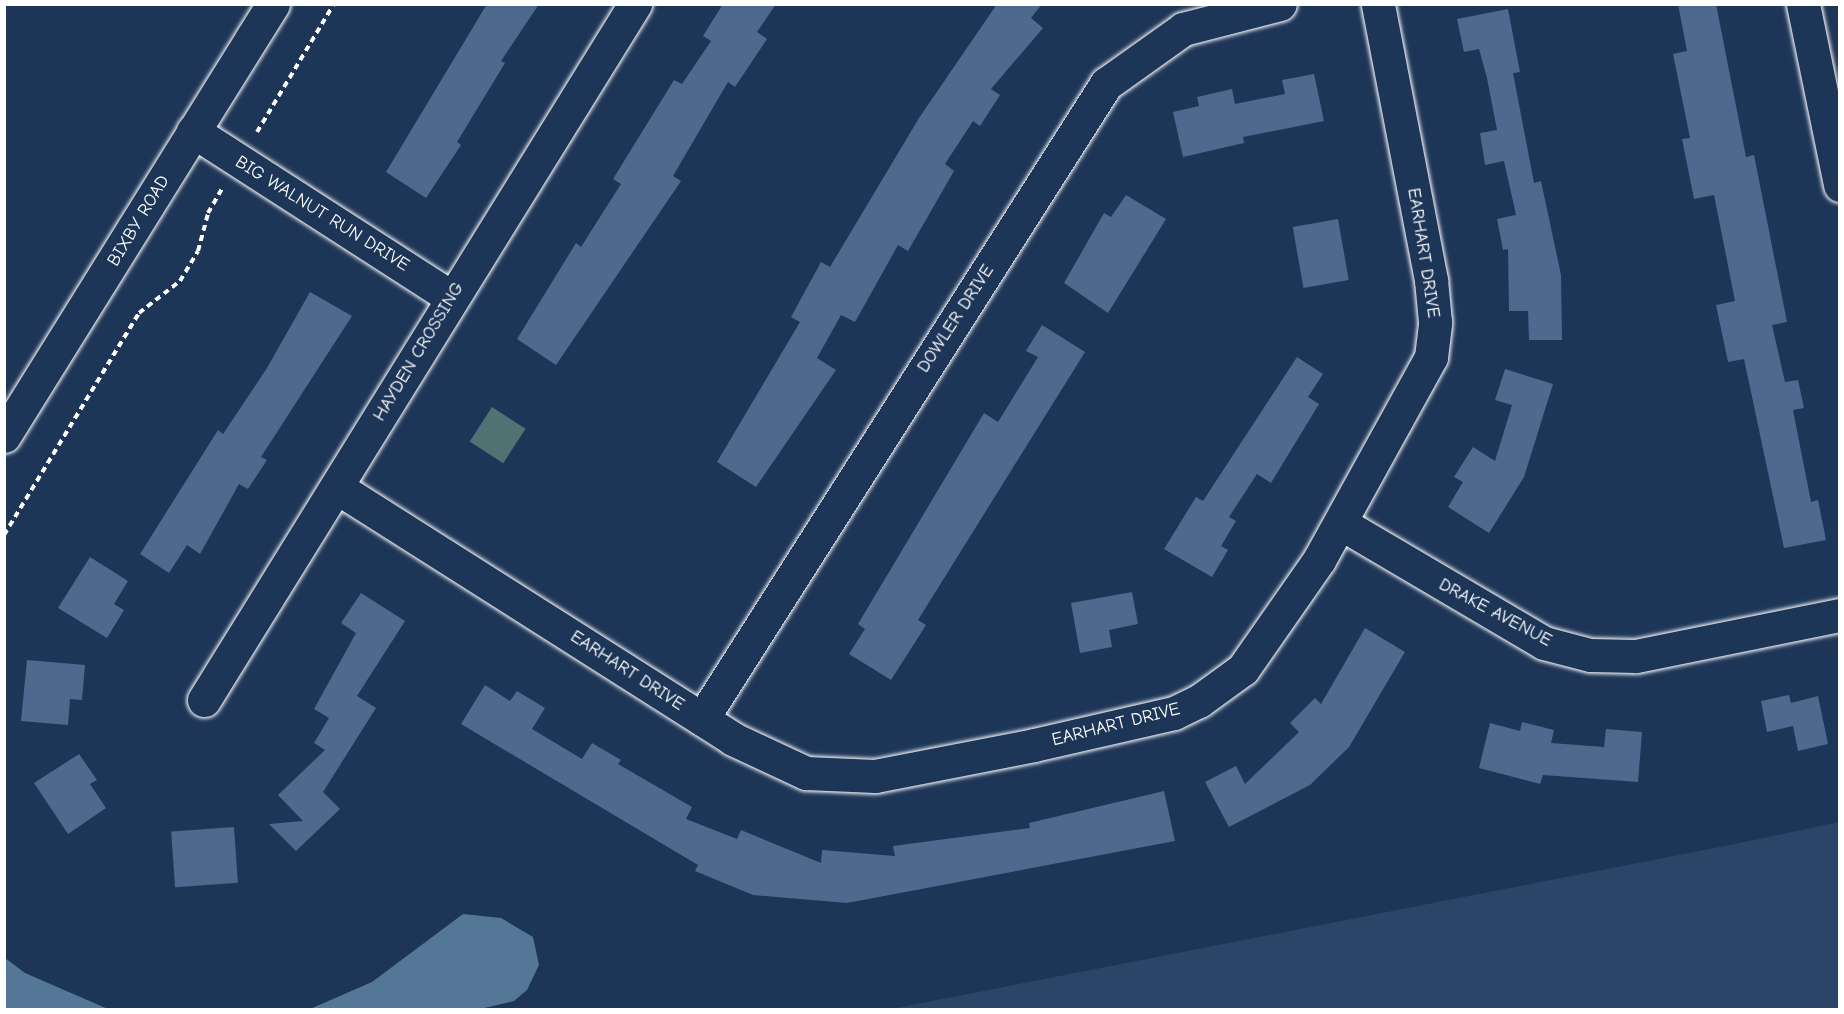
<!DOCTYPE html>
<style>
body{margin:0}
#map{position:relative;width:1844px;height:1014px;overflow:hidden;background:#1d3557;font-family:"Comic Neue",sans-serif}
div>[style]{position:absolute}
.built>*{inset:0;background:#2c4468}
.green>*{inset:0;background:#517272;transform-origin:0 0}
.water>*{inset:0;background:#547798}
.building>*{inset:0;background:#4f688e;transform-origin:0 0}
.path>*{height:4px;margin-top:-2px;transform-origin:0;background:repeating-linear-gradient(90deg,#fff 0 6px,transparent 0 10.5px)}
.roads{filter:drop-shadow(0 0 2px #fff) drop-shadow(0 0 2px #fff)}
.minor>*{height:33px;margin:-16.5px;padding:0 16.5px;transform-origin:16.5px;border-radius:16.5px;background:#1d3557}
.tertiary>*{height:33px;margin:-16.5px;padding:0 16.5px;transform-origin:16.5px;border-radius:16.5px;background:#1d3557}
span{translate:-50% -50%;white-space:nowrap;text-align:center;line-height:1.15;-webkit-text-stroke:5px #1d3557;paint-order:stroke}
.street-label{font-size:18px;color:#fff}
.frame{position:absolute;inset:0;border:6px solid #fff;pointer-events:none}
</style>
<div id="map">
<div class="built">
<div style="clip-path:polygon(1839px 822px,1839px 1009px,891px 1009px,1735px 844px)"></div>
</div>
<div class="green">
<div style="left:492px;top:407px;width:40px;height:41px;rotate:33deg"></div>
</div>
<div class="water">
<div style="clip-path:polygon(463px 914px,501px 918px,533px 937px,539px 965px,527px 990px,514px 1001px,480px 1009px,310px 1009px,372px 982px)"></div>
<div style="clip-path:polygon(5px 958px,25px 973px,108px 1009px,5px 1009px)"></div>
</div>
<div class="building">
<div style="clip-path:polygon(487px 4px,539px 4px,501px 61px,505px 63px,457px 142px,461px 145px,426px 198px,386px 172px)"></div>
<div style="clip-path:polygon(723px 4px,776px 4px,757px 32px,767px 39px,735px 87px,728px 82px,673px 176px,681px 181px,556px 365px,517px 339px,576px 243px,581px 247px,621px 184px,613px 179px,674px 80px,682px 84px,711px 41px,703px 36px)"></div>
<div style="clip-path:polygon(997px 4px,1042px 4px,1031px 18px,1043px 28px,991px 89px,1000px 95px,980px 126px,973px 121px,945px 164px,954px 171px,908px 251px,898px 245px,855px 322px,841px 315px,817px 358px,836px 370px,756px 487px,717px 462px,800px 322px,791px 317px,821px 262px,830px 267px,919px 118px)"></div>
<div style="clip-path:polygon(1678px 4px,1716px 4px,1746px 157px,1754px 155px,1787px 322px,1772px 325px,1785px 382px,1798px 380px,1804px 408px,1793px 410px,1811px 502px,1818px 500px,1826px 540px,1784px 548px,1744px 359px,1728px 362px,1716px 305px,1735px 301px,1714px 195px,1694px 199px,1682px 139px,1690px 138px,1673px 54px,1687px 51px)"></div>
<div style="clip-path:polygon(1508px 9px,1520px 72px,1513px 73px,1534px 183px,1541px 181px,1561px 275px,1562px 340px,1529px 340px,1528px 311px,1509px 311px,1508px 249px,1503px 250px,1497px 219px,1516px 215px,1504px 161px,1485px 165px,1480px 133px,1497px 130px,1487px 78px,1479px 49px,1464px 52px,1457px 19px)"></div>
<div style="clip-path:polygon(1314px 74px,1324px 121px,1243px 137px,1244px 143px,1183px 157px,1173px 112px,1199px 106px,1197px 97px,1232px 89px,1235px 104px,1285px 94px,1282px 80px)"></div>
<div style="clip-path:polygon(1126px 195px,1166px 219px,1108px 313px,1064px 283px,1104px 213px,1111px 217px)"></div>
<div style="left:1338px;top:219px;width:62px;height:46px;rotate:80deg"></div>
<div style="clip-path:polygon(310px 292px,352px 316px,261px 457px,267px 460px,248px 489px,239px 484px,200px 554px,187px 545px,169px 573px,140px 554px,218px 430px,223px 434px,267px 368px)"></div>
<div style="clip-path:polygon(1042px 325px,1085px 352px,918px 620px,926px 625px,891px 680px,849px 654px,865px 629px,858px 624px,984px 413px,998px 422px,1038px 357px,1026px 351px)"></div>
<div style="clip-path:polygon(1297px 357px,1323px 374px,1308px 397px,1319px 404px,1271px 483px,1257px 474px,1229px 517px,1236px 521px,1221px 546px,1228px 550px,1212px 577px,1164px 549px,1196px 497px,1203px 501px)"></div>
<div style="clip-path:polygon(1505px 369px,1553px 384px,1524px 477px,1489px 533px,1448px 507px,1463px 482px,1454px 477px,1473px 447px,1495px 461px,1512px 405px,1495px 400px)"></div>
<div style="clip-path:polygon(90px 557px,128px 581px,114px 604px,124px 610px,107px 638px,58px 608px)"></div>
<div style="clip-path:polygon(1132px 592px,1138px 624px,1109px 630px,1112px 647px,1080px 653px,1071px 603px)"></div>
<div style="clip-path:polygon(361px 593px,405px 621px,357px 696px,376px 708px,323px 792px,340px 809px,296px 851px,269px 824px,303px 821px,278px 795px,325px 750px,314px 743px,329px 718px,314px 709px,356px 633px,341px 623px)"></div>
<div style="clip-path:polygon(1365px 628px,1405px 652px,1349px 747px,1310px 785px,1229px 827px,1205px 782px,1236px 766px,1245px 784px,1299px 732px,1290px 723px,1315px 698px,1321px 704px)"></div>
<div style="clip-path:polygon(27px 660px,85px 665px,82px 700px,70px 699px,68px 725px,21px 721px)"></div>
<div style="clip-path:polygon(485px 685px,510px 701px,517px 691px,545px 708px,532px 729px,582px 759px,592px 743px,621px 760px,618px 764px,692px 807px,686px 819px,737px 839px,741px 830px,821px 863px,822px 850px,895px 856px,893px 846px,1030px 828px,1029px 823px,1164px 791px,1175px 841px,847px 903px,753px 895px,695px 871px,698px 865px,461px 724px)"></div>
<div style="clip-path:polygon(1789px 695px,1791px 703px,1818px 696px,1828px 744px,1798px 751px,1793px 726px,1767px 732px,1761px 701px)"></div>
<div style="clip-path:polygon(1522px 722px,1554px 730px,1551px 743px,1604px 747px,1606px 729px,1642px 732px,1638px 782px,1543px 775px,1540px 784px,1479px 768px,1490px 723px,1520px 731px)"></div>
<div style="clip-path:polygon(79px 754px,97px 780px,90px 784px,106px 808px,68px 834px,34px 783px)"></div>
<div style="left:234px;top:827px;width:56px;height:63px;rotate:86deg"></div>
</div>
<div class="path">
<div style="left:257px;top:132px;width:149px;rotate:-59deg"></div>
<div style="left:4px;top:535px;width:260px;rotate:-58.7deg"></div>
<div style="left:139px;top:313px;width:52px;rotate:-38deg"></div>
<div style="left:180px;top:281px;width:35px;rotate:-59deg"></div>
<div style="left:198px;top:251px;width:39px;rotate:-75deg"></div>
<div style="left:208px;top:213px;width:30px;rotate:-60deg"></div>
</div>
<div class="roads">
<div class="minor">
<div style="left:1803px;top:4px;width:185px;rotate:78.4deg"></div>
<div style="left:193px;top:131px;width:307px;rotate:32.8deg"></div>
<div style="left:338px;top:488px;width:468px;rotate:32.4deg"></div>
<div style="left:733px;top:739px;width:81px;rotate:25deg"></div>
<div style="left:806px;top:773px;width:69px;rotate:2.5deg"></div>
<div style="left:875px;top:776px;width:162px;rotate:-11deg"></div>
<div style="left:1034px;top:745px;width:144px;rotate:-12.9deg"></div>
<div style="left:1174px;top:713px;width:28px;rotate:-26deg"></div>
<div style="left:1199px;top:701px;width:54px;rotate:-36deg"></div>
<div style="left:1243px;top:669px;width:133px;rotate:-55.1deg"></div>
<div style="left:1319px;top:560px;width:232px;rotate:-61.1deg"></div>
<div style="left:1431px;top:357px;width:35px;rotate:-83deg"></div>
<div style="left:1435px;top:322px;width:42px;rotate:-95.4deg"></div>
<div style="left:1431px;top:280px;width:281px;rotate:-100.9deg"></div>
<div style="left:1342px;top:524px;width:234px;rotate:30.5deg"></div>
<div style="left:1544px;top:643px;width:48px;rotate:14.6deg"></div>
<div style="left:1590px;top:655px;width:46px;rotate:1.2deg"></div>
<div style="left:1636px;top:656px;width:208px;rotate:-11.4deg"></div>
<div style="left:204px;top:700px;width:819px;rotate:-58.23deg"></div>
<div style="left:702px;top:719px;width:753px;rotate:-57.53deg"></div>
<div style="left:1106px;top:84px;width:95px;rotate:-35.5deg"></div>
<div style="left:1183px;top:29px;width:100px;rotate:-14.5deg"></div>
</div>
<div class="tertiary">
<div style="left:4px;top:436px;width:509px;rotate:-58.09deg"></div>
</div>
</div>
<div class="street-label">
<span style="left:322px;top:214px;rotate:32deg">BIG WALNUT RUN DRIVE</span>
<span style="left:139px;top:221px;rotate:-59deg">BIXBY ROAD</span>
<span style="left:1423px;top:253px;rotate:81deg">EARHART DRIVE</span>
<span style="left:956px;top:319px;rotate:-57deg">DOWLER DRIVE</span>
<span style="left:419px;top:352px;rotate:-59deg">HAYDEN CROSSING</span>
<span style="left:1495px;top:613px;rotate:28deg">DRAKE AVENUE</span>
<span style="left:627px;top:671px;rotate:33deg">EARHART DRIVE</span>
<span style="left:1116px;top:725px;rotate:-14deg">EARHART DRIVE</span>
</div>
<div class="frame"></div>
</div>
